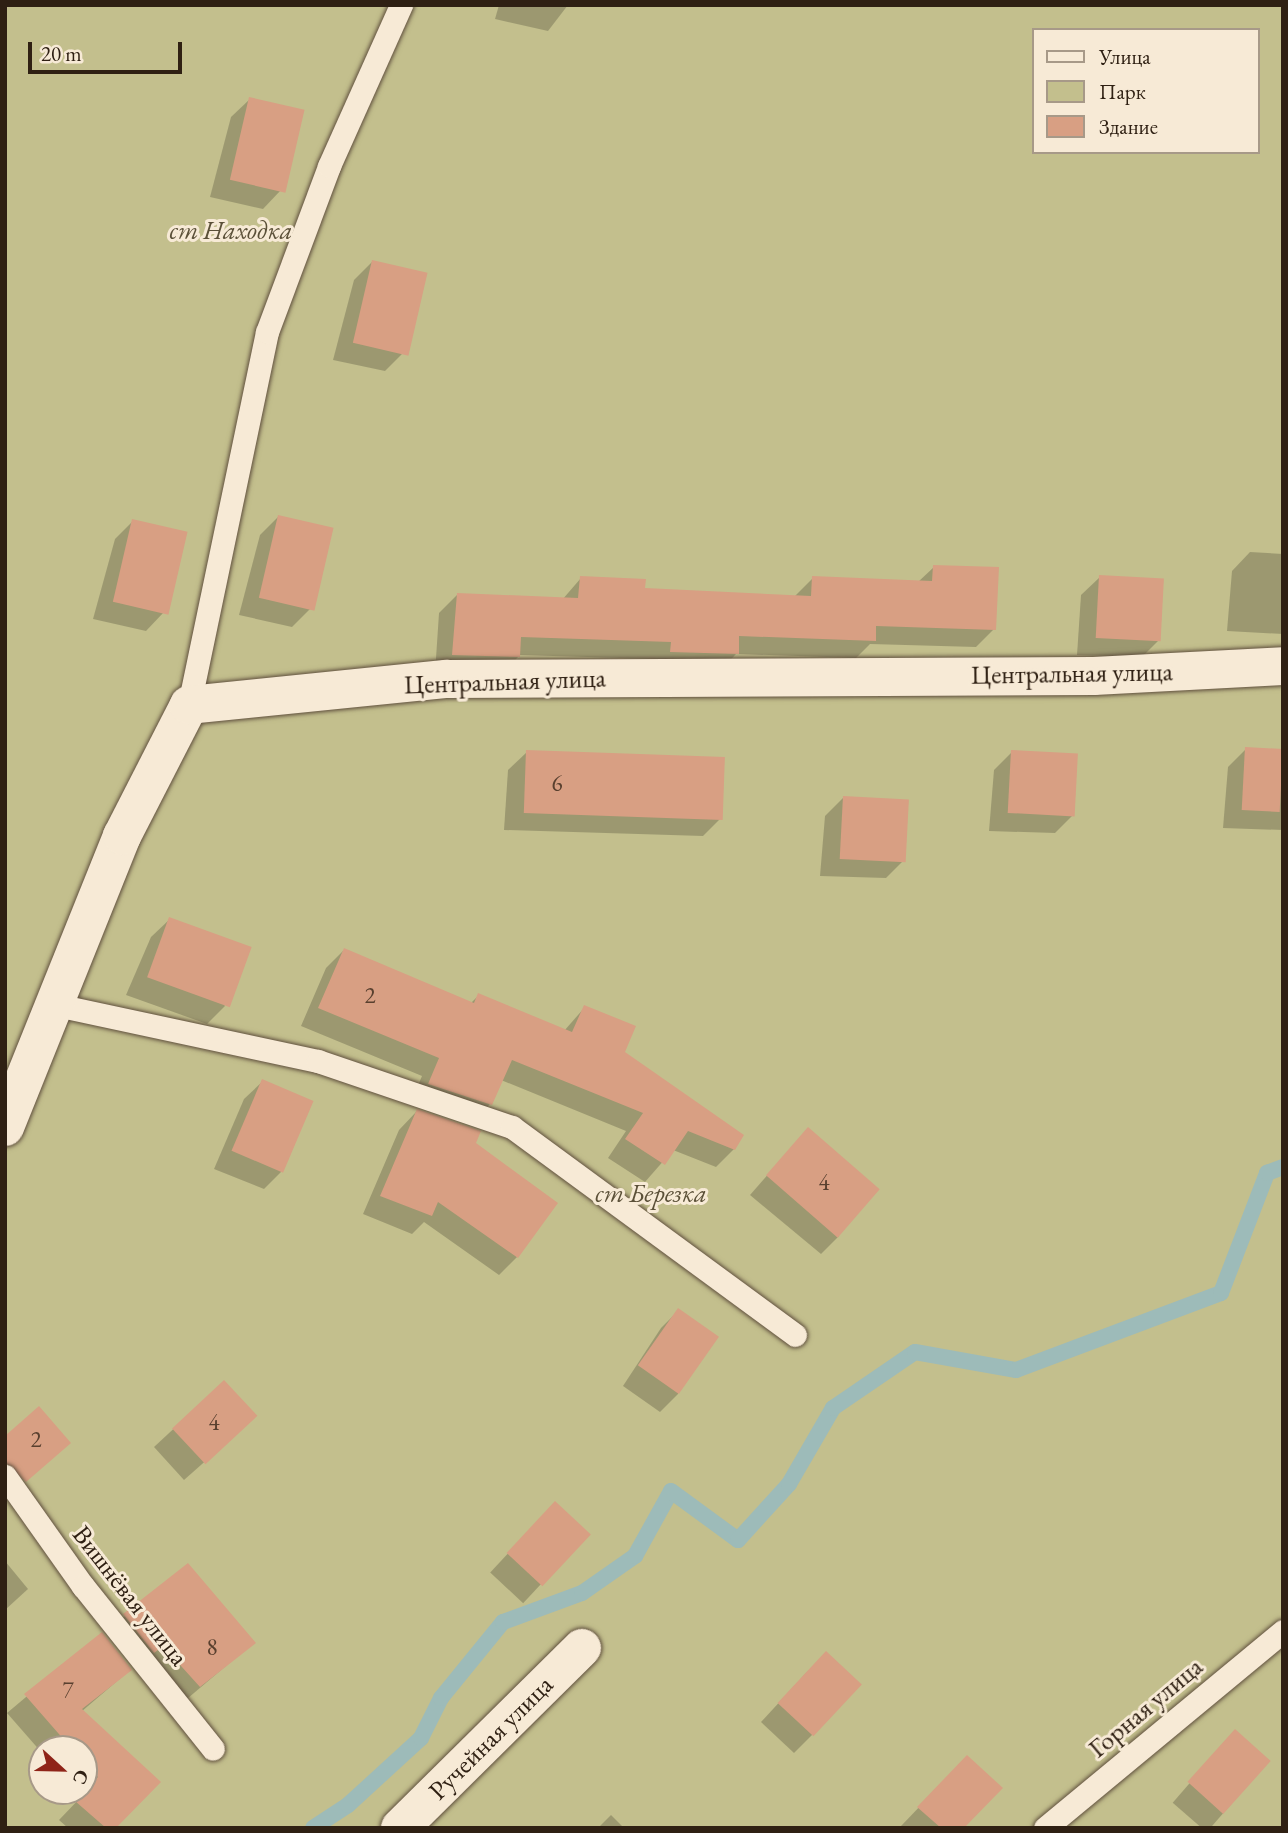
<!DOCTYPE html>
<meta charset="utf-8">
<style>
body{margin:0}
#map{position:relative;width:1288px;height:1833px;overflow:hidden;background:#f2dfc0;font-family:"EB Garamond",serif}
div>[style]{position:absolute}
.green>*{inset:0;background:#c3bf8d}
.shadow>*{inset:0;background:#0003;transform-origin:0 0}
.stream>*{height:16px;margin:-8px;padding:0 8px;transform-origin:8px;border-radius:8px;background:#9dbbb9}
.building>*{inset:0;background:#d89f83;transform-origin:0 0}
.roads{filter:drop-shadow(0 0 2px #60503e) drop-shadow(0 0 2px #60503e)}
.lane>*{height:23px;margin:-11.5px;padding:0 11.5px;transform-origin:11.5px;border-radius:11.5px;background:#f7ead6}
.street>*{height:38px;margin:-19px;padding:0 19px;transform-origin:19px;border-radius:19px;background:#f7ead6}
span{translate:-50% -50%;white-space:nowrap;text-align:center;line-height:1.15;-webkit-text-stroke:6px #f7ead6;paint-order:stroke}
.number-label{font-size:23px;color:#59402f}
.number-label span{-webkit-text-stroke-width:0}
.park-label{font-size:26px;color:#5b5038;font-style:italic}
.street-label{font-size:26px;color:#2f2013}
.frame{position:absolute;inset:0;border:7px solid #2f2013;pointer-events:none}
.legend{position:absolute;left:1032px;top:28px;width:228px;height:126px;box-sizing:border-box;background:#f7ead6;border:2px solid #a79988;margin:0;padding:9px 12px;list-style:none;font-size:21px;color:#2f2013}
.legend li{display:flex;align-items:center;gap:14px;height:35px}
.legend b{width:35px;border:2px solid #a79988}
.north{position:absolute;left:28px;top:1735px;width:70px;height:70px;box-sizing:border-box;background:#f7ead6;border:2px solid #a79988;border-radius:50%;rotate:112deg;font-size:19px;font-weight:700;line-height:28px;text-align:center;color:#2f2013}
.north::after{content:'';display:block;margin:auto;width:24px;height:32px;background:#8f2418;clip-path:polygon(50% 0,100% 100%,50% 72%,0 100%)}
.scale{position:absolute;left:28px;top:42px;width:154px;height:32px;box-sizing:border-box;border:4px solid #2f2013;border-top:0;padding-left:9px;font-size:21px;line-height:24px;white-space:nowrap;color:#2f2013;-webkit-text-stroke:5px #f7ead6;paint-order:stroke}
</style>
<div id="map">
<div class="green">
<div style="clip-path:polygon(evenodd,5px 5px,1283px 5px,1283px 1828px,5px 1828px,5px 5px,1034px 30px,1258px 30px,1258px 152px,1034px 152px,1034px 30px,5px 5px,42px 1749px,84px 1749px,84px 1791px,42px 1791px,42px 1749px)"></div>
</div>
<div class="shadow">
<div style="clip-path:polygon(499px 5px,568px 5px,548px 31px,495px 19px)"></div>
<div style="clip-path:polygon(250px 99px,281px 190px,263px 209px,210px 197px,231px 117px)"></div>
<div style="clip-path:polygon(372px 262px,403px 353px,385px 371px,333px 360px,354px 280px)"></div>
<div style="clip-path:polygon(278px 517px,310px 609px,292px 627px,239px 615px,260px 535px)"></div>
<div style="clip-path:polygon(133px 521px,164px 612px,146px 631px,93px 619px,115px 539px)"></div>
<div style="clip-path:polygon(1250px 552px,1283px 554px,1283px 634px,1227px 631px,1232px 571px)"></div>
<div style="clip-path:polygon(934px 567px,994px 629px,976px 647px,870px 644px,856px 658px,736px 654px,719px 672px,654px 659px,520px 655px,501px 674px,435px 673px,439px 613px,457px 595px,562px 600px,581px 578px,643px 590px,795px 596px,813px 578px,918px 582px)"></div>
<div style="clip-path:polygon(1100px 577px,1160px 639px,1142px 657px,1077px 655px,1081px 595px)"></div>
<div style="clip-path:polygon(1246px 749px,1283px 751px,1283px 830px,1223px 828px,1228px 767px)"></div>
<div style="clip-path:polygon(527px 752px,721px 818px,703px 836px,504px 830px,508px 770px)"></div>
<div style="clip-path:polygon(1012px 752px,1073px 815px,1055px 833px,989px 831px,994px 770px)"></div>
<div style="clip-path:polygon(843px 798px,904px 860px,886px 878px,820px 876px,825px 816px)"></div>
<div style="clip-path:polygon(170px 919px,225px 1006px,207px 1024px,126px 995px,151px 937px)"></div>
<div style="clip-path:polygon(344px 950px,471px 1003px,479px 995px,564px 1031px,585px 1007px,623px 1053px,734px 1149px,716px 1167px,673px 1150px,645px 1182px,608px 1158px,626px 1131px,501px 1080px,490px 1104px,472px 1123px,411px 1102px,422px 1076px,301px 1026px,326px 968px)"></div>
<div style="clip-path:polygon(263px 1081px,282px 1171px,264px 1189px,214px 1169px,244px 1099px)"></div>
<div style="clip-path:polygon(417px 1111px,474px 1144px,517px 1257px,499px 1275px,424px 1222px,412px 1234px,363px 1214px,399px 1130px)"></div>
<div style="clip-path:polygon(808px 1129px,839px 1236px,821px 1254px,750px 1195px)"></div>
<div style="clip-path:polygon(679px 1310px,678px 1394px,660px 1412px,623px 1386px,661px 1328px)"></div>
<div style="clip-path:polygon(224px 1382px,236px 1434px,184px 1480px,154px 1447px)"></div>
<div style="left:555px;top:1503px;width:45px;height:95px;rotate:43deg"></div>
<div style="clip-path:polygon(5px 1561px,28px 1589px,5px 1610px)"></div>
<div style="clip-path:polygon(125px 1616px,253px 1643px,181px 1704px,107px 1634px)"></div>
<div style="clip-path:polygon(101px 1634px,130px 1670px,81px 1712px,114px 1828px,68px 1828px,59px 1820px,81px 1797px,76px 1791px,84px 1791px,84px 1749px,42px 1749px,42px 1753px,7px 1713px)"></div>
<div style="clip-path:polygon(808px 1671px,812px 1735px,794px 1753px,761px 1722px)"></div>
<div style="left:1235px;top:1731px;width:45px;height:95px;rotate:41deg"></div>
<div style="clip-path:polygon(949px 1776px,962px 1828px,901px 1826px)"></div>
<div style="clip-path:polygon(611px 1815px,624px 1828px,598px 1828px)"></div>
</div>
<div class="stream">
<div style="left:313px;top:1828px;width:42px;rotate:-33.3deg"></div>
<div style="left:348px;top:1805px;width:99px;rotate:-42.5deg"></div>
<div style="left:421px;top:1738px;width:45px;rotate:-63.4deg"></div>
<div style="left:441px;top:1698px;width:98px;rotate:-50.8deg"></div>
<div style="left:503px;top:1622px;width:84px;rotate:-20.2deg"></div>
<div style="left:582px;top:1593px;width:65px;rotate:-34.9deg"></div>
<div style="left:635px;top:1556px;width:74px;rotate:-61deg"></div>
<div style="left:671px;top:1491px;width:83px;rotate:36.2deg"></div>
<div style="left:738px;top:1540px;width:76px;rotate:-47.7deg"></div>
<div style="left:789px;top:1484px;width:88px;rotate:-59.9deg"></div>
<div style="left:833px;top:1408px;width:99px;rotate:-34.3deg"></div>
<div style="left:915px;top:1352px;width:103px;rotate:10.1deg"></div>
<div style="left:1016px;top:1370px;width:219px;rotate:-20.6deg"></div>
<div style="left:1221px;top:1293px;width:129px;rotate:-69deg"></div>
<div style="left:1267px;top:1173px;width:17px;rotate:-21deg"></div>
</div>
<div class="building">
<div style="left:249px;top:97px;width:57px;height:85px;rotate:13deg"></div>
<div style="left:372px;top:260px;width:57px;height:85px;rotate:13deg"></div>
<div style="left:278px;top:515px;width:57px;height:85px;rotate:13deg"></div>
<div style="left:132px;top:519px;width:57px;height:85px;rotate:13deg"></div>
<div style="clip-path:polygon(933px 565px,999px 567px,996px 630px,876px 626px,876px 641px,739px 636px,739px 654px,670px 652px,671px 642px,521px 637px,520px 657px,452px 655px,457px 593px,578px 598px,580px 576px,646px 579px,645px 588px,811px 596px,812px 576px,932px 581px)"></div>
<div style="left:1099px;top:575px;width:65px;height:63px;rotate:3deg"></div>
<div style="left:1245px;top:747px;width:38px;height:63px;rotate:3deg"></div>
<div style="left:526px;top:750px;width:199px;height:63px;rotate:2deg"></div>
<div style="left:1011px;top:750px;width:67px;height:63px;rotate:3deg"></div>
<div style="left:843px;top:796px;width:66px;height:63px;rotate:3deg"></div>
<div style="left:169px;top:917px;width:88px;height:64px;rotate:20deg"></div>
<div style="clip-path:polygon(344px 948px,474px 1003px,478px 993px,572px 1032px,584px 1005px,636px 1026px,625px 1052px,744px 1135px,735px 1150px,688px 1131px,665px 1165px,625px 1139px,643px 1113px,512px 1060px,492px 1105px,428px 1084px,439px 1058px,318px 1008px)"></div>
<div style="left:262px;top:1079px;width:56px;height:78px;rotate:23deg"></div>
<div style="clip-path:polygon(417px 1109px,481px 1131px,476px 1143px,558px 1203px,518px 1258px,438px 1202px,432px 1216px,380px 1196px)"></div>
<div style="left:808px;top:1127px;width:95px;height:64px;rotate:41deg"></div>
<div style="left:678px;top:1308px;width:50px;height:70px;rotate:35deg"></div>
<div style="left:224px;top:1380px;width:49px;height:71px;rotate:47deg"></div>
<div style="clip-path:polygon(39px 1406px,71px 1443px,26px 1482px,5px 1462px,5px 1436px)"></div>
<div style="left:555px;top:1501px;width:49px;height:71px;rotate:43deg"></div>
<div style="clip-path:polygon(188px 1563px,256px 1643px,200px 1687px,163px 1646px,154px 1653px,123px 1614px)"></div>
<div style="clip-path:polygon(102px 1632px,132px 1670px,82px 1709px,161px 1782px,116px 1828px,106px 1828px,75px 1801px,98px 1777px,84px 1762px,84px 1749px,72px 1749px,24px 1694px)"></div>
<div style="left:826px;top:1651px;width:49px;height:71px;rotate:43deg"></div>
<div style="left:1235px;top:1729px;width:48px;height:71px;rotate:42deg"></div>
<div style="clip-path:polygon(967px 1755px,1003px 1788px,964px 1828px,941px 1828px,917px 1807px)"></div>
</div>
<div class="roads">
<div class="lane">
<div style="left:189px;top:705px;width:381px;rotate:-78.2deg"></div>
<div style="left:267px;top:332px;width:177px;rotate:-69.5deg"></div>
<div style="left:329px;top:166px;width:176px;rotate:-65.9deg"></div>
<div style="left:56px;top:1005px;width:268px;rotate:12.1deg"></div>
<div style="left:318px;top:1061px;width:205px;rotate:18.8deg"></div>
<div style="left:512px;top:1127px;width:351px;rotate:36.3deg"></div>
<div style="left:5px;top:1476px;width:135px;rotate:54.7deg"></div>
<div style="left:83px;top:1586px;width:208px;rotate:51.4deg"></div>
<div style="left:1045px;top:1828px;width:309px;rotate:-39.6deg"></div>
</div>
<div class="street">
<div style="left:5px;top:1127px;width:314px;rotate:-68.1deg"></div>
<div style="left:122px;top:836px;width:147px;rotate:-62.9deg"></div>
<div style="left:189px;top:705px;width:258px;rotate:-5.8deg"></div>
<div style="left:446px;top:679px;width:648px;rotate:-0.27deg"></div>
<div style="left:1094px;top:676px;width:189px;rotate:-3deg"></div>
<div style="left:400px;top:1828px;width:256px;rotate:-44.7deg"></div>
</div>
</div>
<div class="number-label">
<span style="left:557px;top:783px">6</span>
<span style="left:370px;top:995px">2</span>
<span style="left:824px;top:1182px">4</span>
<span style="left:214px;top:1422px">4</span>
<span style="left:36px;top:1439px">2</span>
<span style="left:212px;top:1647px">8</span>
<span style="left:68px;top:1690px">7</span>
</div>
<div class="park-label">
<span style="left:231px;top:231px">ст Находка</span>
<span style="left:651px;top:1194px">ст Березка</span>
</div>
<div class="street-label">
<span style="left:1072px;top:674px;rotate:-1deg">Центральная улица</span>
<span style="left:505px;top:682px;rotate:-2deg">Центральная улица</span>
<span style="left:130px;top:1596px;rotate:52deg">Вишнёвая улица</span>
<span style="left:1146px;top:1708px;rotate:-40deg">Горная улица</span>
<span style="left:491px;top:1738px;rotate:-45deg">Ручейная улица</span>
</div>
<div class="frame"></div>
<ul class="legend">
<li><b style="height:9px;background:#f7ead6"></b>Улица</li>
<li><b style="height:19px;background:#c3bf8d"></b>Парк</li>
<li><b style="height:19px;background:#d89f83"></b>Здание</li>
</ul>
<div class="north">С</div>
<div class="scale">20 m</div>
</div>
